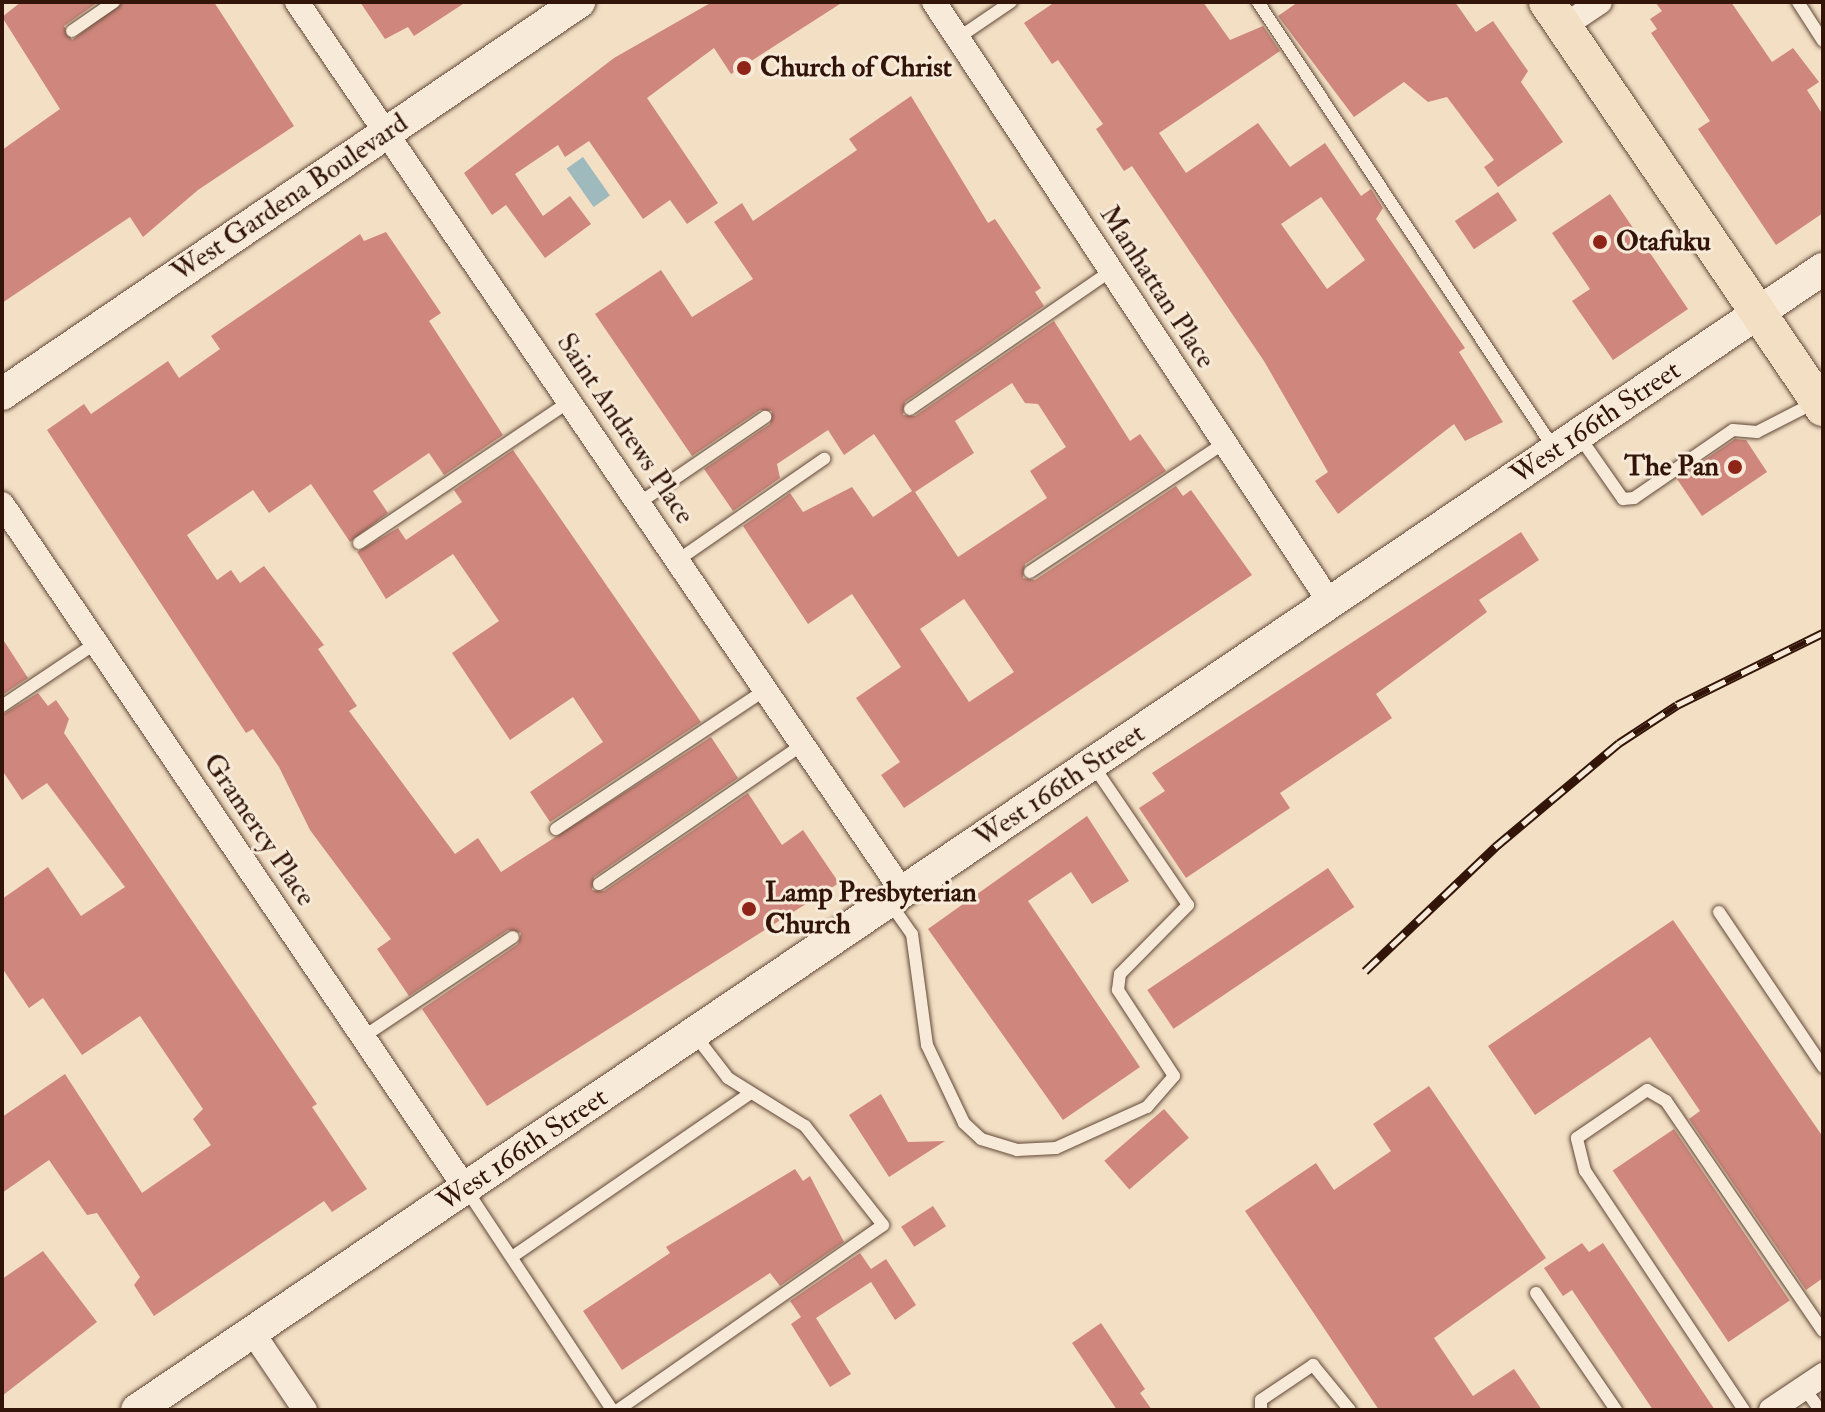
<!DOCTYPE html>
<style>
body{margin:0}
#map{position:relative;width:1825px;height:1412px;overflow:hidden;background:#f2dfc4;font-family:"IM FELL Double Pica",serif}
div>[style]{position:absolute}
.water>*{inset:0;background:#9fbabd;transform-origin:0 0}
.building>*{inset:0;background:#cf877d;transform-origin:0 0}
.roads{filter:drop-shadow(0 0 2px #624837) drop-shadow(0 0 2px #624837)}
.lane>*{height:12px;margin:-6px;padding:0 6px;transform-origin:6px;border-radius:6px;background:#f7ead9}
.street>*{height:24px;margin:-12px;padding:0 12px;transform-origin:12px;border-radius:12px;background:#f7ead9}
.secondary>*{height:32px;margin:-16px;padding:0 16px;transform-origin:16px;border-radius:16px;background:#f7ead9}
.primary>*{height:36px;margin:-18px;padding:0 18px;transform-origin:18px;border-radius:18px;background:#f2dfc4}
.rail>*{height:9px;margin-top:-4.5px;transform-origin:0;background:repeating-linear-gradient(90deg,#f7ead9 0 18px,#321508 0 36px);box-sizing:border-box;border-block:2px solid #321508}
.dots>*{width:22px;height:22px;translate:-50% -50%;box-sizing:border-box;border:4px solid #f7ead9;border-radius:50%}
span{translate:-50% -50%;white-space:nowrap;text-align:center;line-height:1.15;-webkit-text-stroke:6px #f7ead9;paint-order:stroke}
.poi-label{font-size:28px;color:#321508;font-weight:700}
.left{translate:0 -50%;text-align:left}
.right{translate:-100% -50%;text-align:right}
.street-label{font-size:28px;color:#321508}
.frame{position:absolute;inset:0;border:4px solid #321508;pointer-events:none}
</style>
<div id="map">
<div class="water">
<div style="left:583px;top:157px;width:47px;height:20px;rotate:55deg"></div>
</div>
<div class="building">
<div style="clip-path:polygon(21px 2px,98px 2px,64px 26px,72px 40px,123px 2px,214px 2px,294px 126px,198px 190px,143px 237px,130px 217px,2px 303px,2px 150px,60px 109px,2px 17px)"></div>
<div style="clip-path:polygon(360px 2px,466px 2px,414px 36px,408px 27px,385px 39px)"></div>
<div style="clip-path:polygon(712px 2px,843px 2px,731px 74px,714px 48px,647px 98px,718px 203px,687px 224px,670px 200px,643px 219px,589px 141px,565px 157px,558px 145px,515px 174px,543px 216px,570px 196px,591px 224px,545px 258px,506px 205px,492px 215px,464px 173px,614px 58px)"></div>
<div style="clip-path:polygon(evenodd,1055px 2px,1203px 2px,1230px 40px,1263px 26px,1280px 51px,1159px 133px,1186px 173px,1258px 123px,1290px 167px,1325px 143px,1361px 196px,1371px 189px,1383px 208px,1376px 219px,1465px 348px,1459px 352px,1503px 422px,1465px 441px,1454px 424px,1338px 514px,1315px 481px,1328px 472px,1264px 361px,1132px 166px,1124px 171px,1096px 129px,1103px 124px,1058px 60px,1052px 64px,1024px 23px,1055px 2px,1321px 197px,1365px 260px,1327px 289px,1281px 224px,1321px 197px)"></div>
<div style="clip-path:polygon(1298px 2px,1455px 2px,1476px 32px,1493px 21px,1528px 71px,1521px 82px,1563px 142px,1498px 187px,1484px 167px,1494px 160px,1447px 97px,1428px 102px,1404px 82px,1354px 117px,1278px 16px)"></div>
<div style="clip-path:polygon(1655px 2px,1731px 2px,1772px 62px,1793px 48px,1819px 82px,1807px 90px,1823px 115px,1823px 213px,1776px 245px,1698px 129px,1710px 121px,1651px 33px,1657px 29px,1650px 19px,1662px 11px)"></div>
<div style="clip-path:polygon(evenodd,911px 96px,988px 223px,995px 219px,1041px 288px,1035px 292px,1044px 306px,905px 402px,903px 415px,915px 416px,1054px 321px,1130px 441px,1140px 434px,1166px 471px,1025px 564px,1023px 578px,1035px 580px,1176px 486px,1183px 496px,1191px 490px,1252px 575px,904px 808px,881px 775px,900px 762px,856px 698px,901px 667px,852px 594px,808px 624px,743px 526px,790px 493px,803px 512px,852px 487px,873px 517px,912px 491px,874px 434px,844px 455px,828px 430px,777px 464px,780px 478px,733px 511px,704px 469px,770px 424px,772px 411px,760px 410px,692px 456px,595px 314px,661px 270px,692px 317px,753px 279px,714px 222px,742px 203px,753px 221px,857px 150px,849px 139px,911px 96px,1012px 383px,1025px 403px,1038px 404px,1066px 447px,1030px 471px,1047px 498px,958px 557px,915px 492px,974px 453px,955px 421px,1012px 383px,911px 96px,964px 599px,1014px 672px,969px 702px,920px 629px,964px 599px)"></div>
<div style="left:1498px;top:192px;width:34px;height:52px;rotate:56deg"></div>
<div style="clip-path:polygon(1610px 194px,1688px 309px,1613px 360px,1572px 301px,1590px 289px,1552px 233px)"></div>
<div style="clip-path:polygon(386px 232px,441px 313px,429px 321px,503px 435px,444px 475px,429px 453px,373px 491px,388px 513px,350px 542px,311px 484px,269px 513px,253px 490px,187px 535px,217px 580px,231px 570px,240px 583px,264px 566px,324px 645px,318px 649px,357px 706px,349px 711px,455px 854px,478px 838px,501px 872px,711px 737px,738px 778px,594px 877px,592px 890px,604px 891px,748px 793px,782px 845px,803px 830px,839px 883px,487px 1106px,422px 1009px,518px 944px,521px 933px,508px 930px,409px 996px,377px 949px,391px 939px,310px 830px,279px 767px,253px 729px,246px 733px,47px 430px,84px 404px,91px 414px,168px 361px,179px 378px,220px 349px,211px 336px,360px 234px,364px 241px)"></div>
<div style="clip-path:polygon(1735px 439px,1746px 440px,1767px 472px,1702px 516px,1677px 479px)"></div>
<div style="clip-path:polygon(513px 450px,701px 722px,550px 822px,530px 792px,603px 742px,573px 697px,510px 740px,452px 653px,499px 621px,453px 554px,386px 599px,357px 552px,398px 528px,406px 540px,462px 502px,454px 490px)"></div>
<div style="clip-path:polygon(1521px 532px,1539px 560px,1479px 600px,1487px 612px,1376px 694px,1392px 718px,1280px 793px,1290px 808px,1186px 878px,1139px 808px,1165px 791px,1152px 773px)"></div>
<div style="clip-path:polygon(2px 638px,28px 678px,2px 695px)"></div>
<div style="clip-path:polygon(38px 693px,48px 706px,56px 700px,69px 719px,64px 733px,317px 1104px,312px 1107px,367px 1189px,332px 1212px,324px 1201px,154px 1316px,134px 1285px,140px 1277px,97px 1213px,87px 1215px,49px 1160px,2px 1193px,2px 1117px,65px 1074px,142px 1193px,211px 1145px,193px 1119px,203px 1109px,140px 1016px,82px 1055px,43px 998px,29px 1008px,2px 968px,2px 899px,48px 867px,81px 916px,125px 887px,47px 783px,22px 800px,2px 770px,2px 715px)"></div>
<div style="clip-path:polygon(1087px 816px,1129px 881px,1092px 904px,1071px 872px,1028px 901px,1140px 1067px,1063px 1120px,928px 929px)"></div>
<div style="left:1328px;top:868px;width:47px;height:218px;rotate:56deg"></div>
<div style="clip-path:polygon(1673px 920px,1823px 1137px,1823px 1278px,1806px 1290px,1689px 1119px,1700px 1111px,1650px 1037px,1535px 1115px,1488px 1046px)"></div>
<div style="clip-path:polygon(1429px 1086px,1546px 1258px,1434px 1338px,1473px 1396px,1514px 1369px,1542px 1410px,1379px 1410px,1245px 1211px,1316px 1163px,1334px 1190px,1391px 1151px,1373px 1124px)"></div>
<div style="clip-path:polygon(881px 1094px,908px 1142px,945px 1141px,889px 1177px,849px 1115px)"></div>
<div style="left:1164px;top:1109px;width:38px;height:79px;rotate:49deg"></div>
<div style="left:1674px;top:1129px;width:207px;height:74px;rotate:56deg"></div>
<div style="clip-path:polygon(795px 1169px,803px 1181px,810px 1176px,844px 1242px,780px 1286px,770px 1273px,622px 1370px,583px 1311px,670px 1253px,666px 1247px)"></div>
<div style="left:933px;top:1206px;width:24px;height:38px;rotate:57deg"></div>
<div style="clip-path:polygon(1582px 1243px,1589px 1252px,1603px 1243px,1715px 1410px,1653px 1410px,1572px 1290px,1563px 1296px,1544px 1268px)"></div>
<div style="clip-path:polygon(43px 1251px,97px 1322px,2px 1396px,2px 1279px)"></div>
<div style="clip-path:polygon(860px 1253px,871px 1269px,886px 1259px,916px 1305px,895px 1320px,871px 1282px,816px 1318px,851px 1374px,830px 1387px,791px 1324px,801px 1317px,790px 1301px)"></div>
<div style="clip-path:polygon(1101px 1323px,1145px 1389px,1140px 1393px,1152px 1410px,1117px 1410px,1072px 1343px)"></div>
</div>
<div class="roads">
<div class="lane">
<div style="left:1258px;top:2px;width:538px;rotate:56.46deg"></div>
<div style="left:1798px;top:2px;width:46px;rotate:57.3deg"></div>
<div style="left:72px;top:31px;width:51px;rotate:-34.6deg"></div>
<div style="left:958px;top:38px;width:64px;rotate:-34.2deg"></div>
<div style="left:910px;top:409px;width:244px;rotate:-34.5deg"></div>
<div style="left:1579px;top:436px;width:77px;rotate:55.1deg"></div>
<div style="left:1623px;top:499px;width:11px;rotate:-5deg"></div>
<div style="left:1634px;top:498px;width:120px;rotate:-34.5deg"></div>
<div style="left:1733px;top:430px;width:24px;rotate:5deg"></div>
<div style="left:1757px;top:432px;width:64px;rotate:-27deg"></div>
<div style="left:639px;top:503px;width:153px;rotate:-34.3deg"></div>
<div style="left:359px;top:543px;width:253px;rotate:-33.9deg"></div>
<div style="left:678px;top:560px;width:178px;rotate:-34.7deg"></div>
<div style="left:1030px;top:572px;width:233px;rotate:-33.6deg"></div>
<div style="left:2px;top:706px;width:113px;rotate:-33.8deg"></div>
<div style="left:556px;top:829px;width:251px;rotate:-33.6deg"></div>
<div style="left:599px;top:884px;width:246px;rotate:-34.4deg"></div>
<div style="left:890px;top:903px;width:38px;rotate:55deg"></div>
<div style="left:912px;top:934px;width:112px;rotate:82.3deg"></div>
<div style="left:927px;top:1045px;width:86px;rotate:64.6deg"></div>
<div style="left:964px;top:1123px;width:23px;rotate:43deg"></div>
<div style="left:981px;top:1139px;width:38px;rotate:17deg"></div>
<div style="left:1017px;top:1150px;width:39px;rotate:-3deg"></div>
<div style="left:1056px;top:1148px;width:100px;rotate:-24.3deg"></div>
<div style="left:1147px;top:1107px;width:41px;rotate:-48.9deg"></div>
<div style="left:1174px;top:1076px;width:103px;rotate:-123.1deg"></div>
<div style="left:1118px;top:990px;width:16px;rotate:-83deg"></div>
<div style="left:1120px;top:974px;width:97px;rotate:-45.4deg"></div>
<div style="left:1188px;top:905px;width:171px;rotate:-124.2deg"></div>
<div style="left:1719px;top:912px;width:187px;rotate:56.1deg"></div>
<div style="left:363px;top:1037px;width:180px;rotate:-33.7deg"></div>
<div style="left:466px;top:1189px;width:265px;rotate:56.5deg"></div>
<div style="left:512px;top:1257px;width:288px;rotate:-34.5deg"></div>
<div style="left:1536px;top:1293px;width:142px;rotate:55.6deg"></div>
<div style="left:1804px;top:1388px;width:27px;rotate:54deg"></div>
<div style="left:618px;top:1410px;width:323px;rotate:-34.9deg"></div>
<div style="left:883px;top:1225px;width:126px;rotate:-128.2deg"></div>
<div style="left:805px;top:1126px;width:91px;rotate:-148.1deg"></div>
<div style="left:728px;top:1078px;width:56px;rotate:-127.7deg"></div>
<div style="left:1261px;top:1410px;width:10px;rotate:-90deg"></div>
<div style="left:1261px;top:1400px;width:63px;rotate:-33.9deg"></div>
<div style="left:1313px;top:1365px;width:58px;rotate:50.6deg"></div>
<div style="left:1744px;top:1410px;width:287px;rotate:-123.6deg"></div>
<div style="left:1585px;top:1171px;width:34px;rotate:-104deg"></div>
<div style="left:1577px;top:1138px;width:85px;rotate:-34.4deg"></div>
<div style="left:1647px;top:1090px;width:22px;rotate:30deg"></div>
<div style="left:1666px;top:1101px;width:278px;rotate:55.7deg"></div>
</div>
<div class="street">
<div style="left:297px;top:2px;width:1075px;rotate:55.76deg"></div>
<div style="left:934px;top:2px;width:721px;rotate:56.6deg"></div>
<div style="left:1564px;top:26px;width:43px;rotate:-33.7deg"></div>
<div style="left:2px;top:504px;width:827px;rotate:55.89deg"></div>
<div style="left:251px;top:1330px;width:97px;rotate:56deg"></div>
<div style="left:1771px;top:1410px;width:63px;rotate:-33.9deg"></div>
</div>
<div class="secondary">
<div style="left:2px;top:394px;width:698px;rotate:-34.19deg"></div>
<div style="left:137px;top:1410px;width:2036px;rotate:-34.09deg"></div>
</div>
<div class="primary">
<div style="left:1547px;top:2px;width:491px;rotate:55.8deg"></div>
</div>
</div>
<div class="rail">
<div style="left:1365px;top:971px;width:180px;rotate:-43.6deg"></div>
<div style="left:1495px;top:847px;width:162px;rotate:-40deg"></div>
<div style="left:1619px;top:743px;width:69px;rotate:-33.2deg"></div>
<div style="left:1677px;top:705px;width:163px;rotate:-26.3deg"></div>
</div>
<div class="dots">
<div style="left:744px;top:68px;background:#8f2418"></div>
<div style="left:1600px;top:242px;background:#8f2418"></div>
<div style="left:1735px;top:467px;background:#8f2418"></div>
<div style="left:749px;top:909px;background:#8f2418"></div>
</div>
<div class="poi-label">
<span class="left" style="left:760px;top:68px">Church of Christ</span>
<span class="left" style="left:1616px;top:242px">Otafuku</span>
<span class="right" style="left:1719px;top:467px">The Pan</span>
<span class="left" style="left:765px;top:909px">Lamp Presbyterian<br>Church</span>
</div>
<div class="street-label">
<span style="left:290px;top:198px;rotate:-34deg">West Gardena Boulevard</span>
<span style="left:1157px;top:287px;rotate:57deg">Manhattan Place</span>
<span style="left:1596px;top:423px;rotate:-34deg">West 166th Street</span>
<span style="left:625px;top:429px;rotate:56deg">Saint Andrews Place</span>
<span style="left:1060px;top:786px;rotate:-34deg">West 166th Street</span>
<span style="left:259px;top:830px;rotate:56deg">Gramercy Place</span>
<span style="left:523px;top:1150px;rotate:-34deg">West 166th Street</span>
</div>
<div class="frame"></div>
</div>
